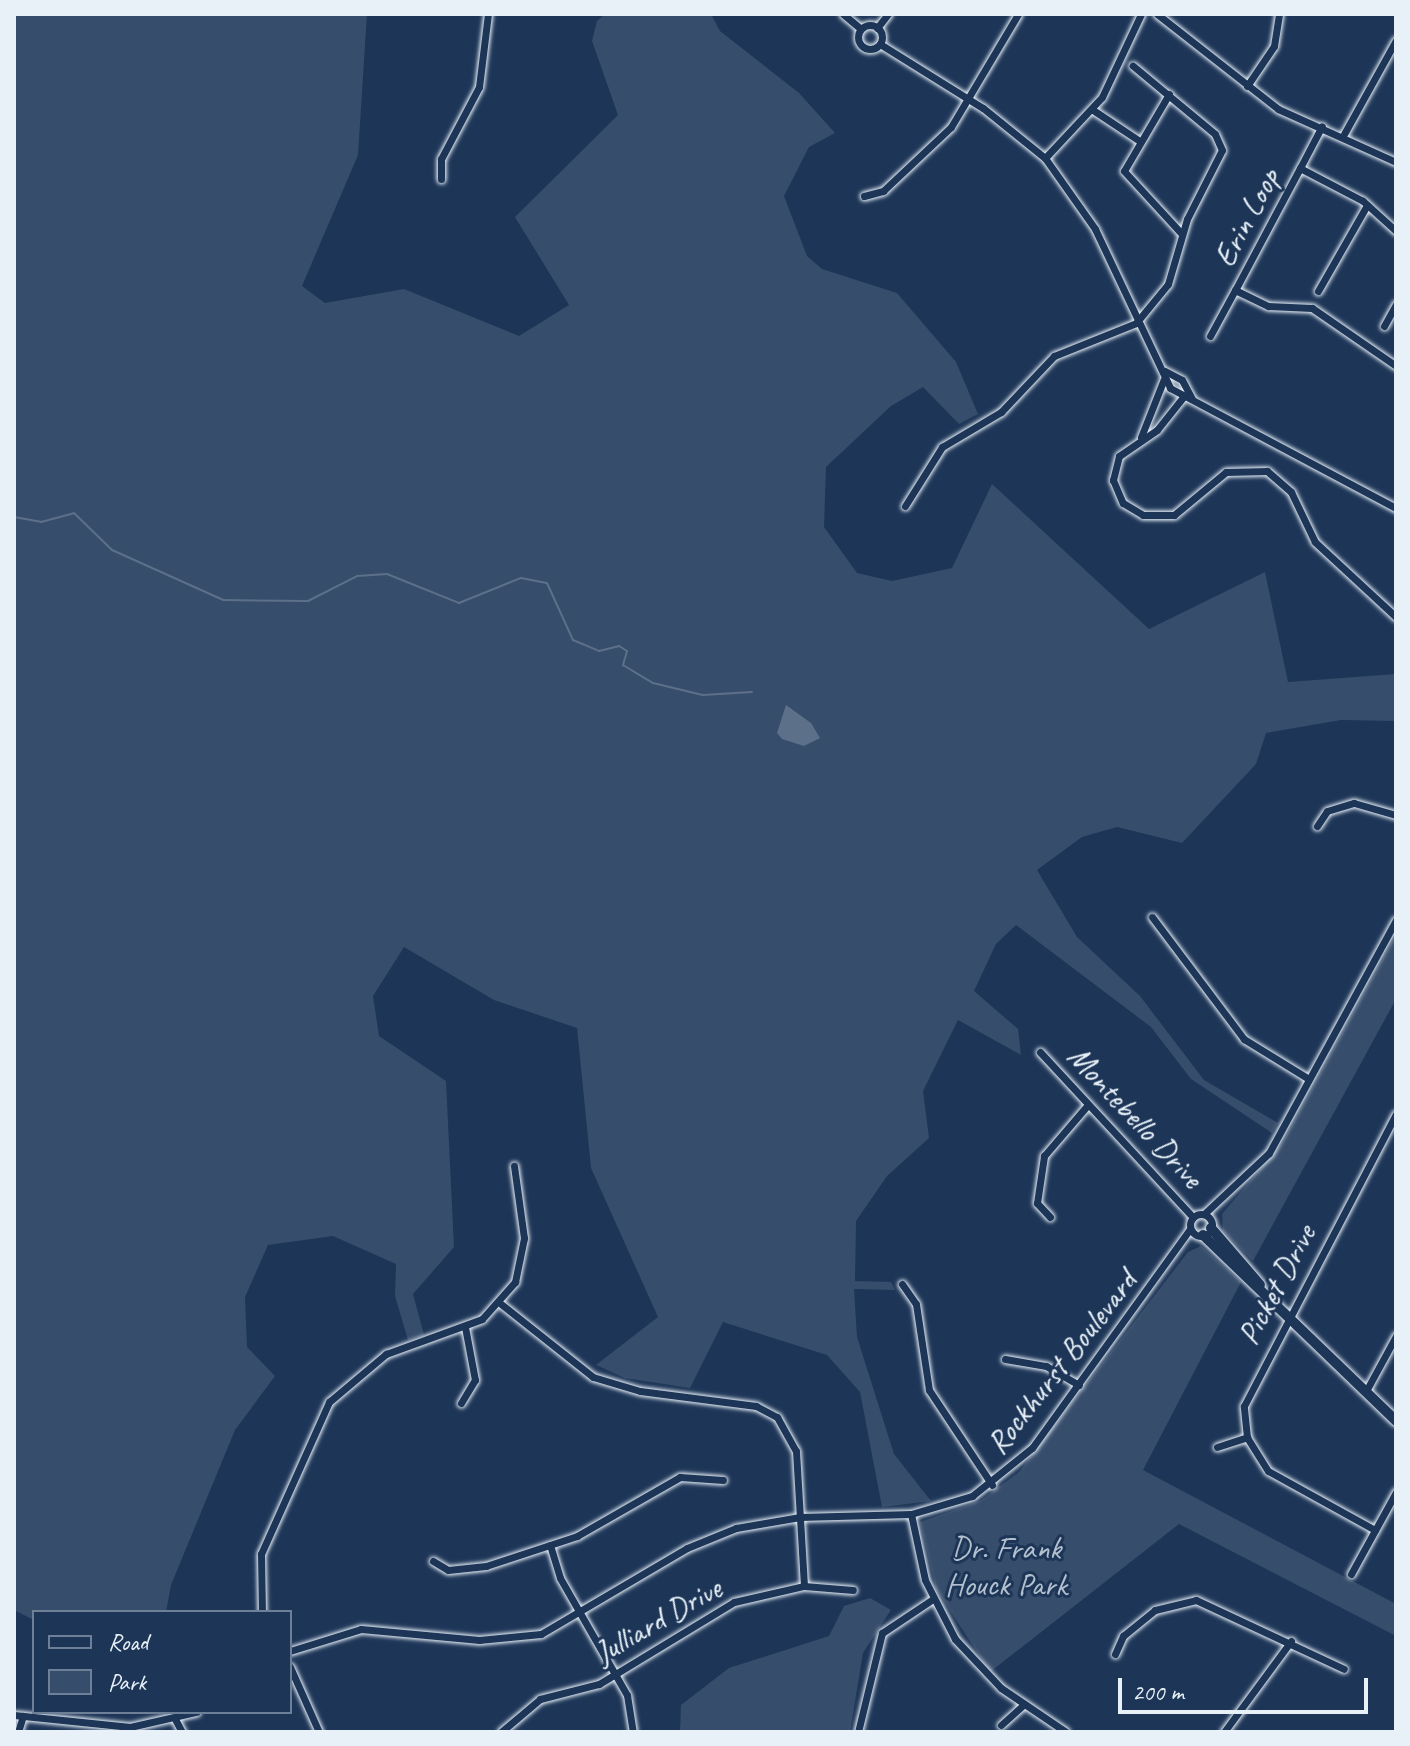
<!DOCTYPE html>
<style>
body{margin:0}
#map{position:relative;width:1410px;height:1746px;overflow:hidden;background:#1d3557;font-family:Caveat,sans-serif}
div>[style]{position:absolute}
.green>*{inset:0;background:#374d6c}
.water>*{inset:0;background:#5d7089}
.stream>*{height:2px;margin:-1px;padding:0 1px;transform-origin:1px;border-radius:1px;background:#5d7089}
.roads{filter:drop-shadow(0 0 2px #e8f1f8) drop-shadow(0 0 2px #e8f1f8)}
.street>*{height:7px;margin:-3.5px;padding:0 3.5px;transform-origin:3.5px;border-radius:3.5px;background:#1d3557}
.street>.ring{margin:-3.5px;padding:0;box-sizing:content-box;background:none;border:7px solid #1d3557;border-radius:50%}
.secondary>*{height:10px;margin:-5px;padding:0 5px;transform-origin:5px;border-radius:5px;background:#1d3557}
span{translate:-50% -50%;white-space:nowrap;text-align:center;line-height:1.15;-webkit-text-stroke:6px #1d3557;paint-order:stroke}
.street-label{font-size:32px;color:#e8f1f8}
.park-label{font-size:32px;color:#b3c0ce}
.frame{position:absolute;inset:0;border:16px solid #e8f1f8;pointer-events:none}
.legend{position:absolute;left:32px;top:1610px;width:260px;height:104px;box-sizing:border-box;background:#1d3557;border:2px solid #6e8097;margin:0;padding:10px 14px;list-style:none;font-size:24px;color:#e8f1f8}
.legend li{display:flex;align-items:center;gap:16px;height:40px}
.legend b{width:40px;border:2px solid #6e8097}
.scale{position:absolute;left:1118px;top:1678px;width:250px;height:36px;box-sizing:border-box;border:4px solid #e8f1f8;border-top:0;padding-left:10px;font-size:24px;line-height:28px;white-space:nowrap;color:#e8f1f8;-webkit-text-stroke:6px #1d3557;paint-order:stroke}
</style>
<div id="map">
<div class="green">
<div style="clip-path:polygon(14px 14px,367px 14px,358px 155px,302px 286px,325px 303px,404px 289px,519px 336px,569px 305px,515px 217px,618px 115px,592px 41px,597px 21px,605px 14px,711px 14px,720px 31px,799px 93px,835px 133px,809px 147px,784px 196px,807px 256px,822px 269px,897px 293px,956px 362px,978px 414px,959px 424px,923px 387px,891px 406px,826px 467px,824px 527px,857px 573px,892px 581px,952px 568px,992px 484px,1149px 629px,1265px 572px,1288px 682px,1396px 674px,1396px 721px,1341px 720px,1266px 733px,1256px 764px,1182px 843px,1117px 827px,1082px 837px,1037px 870px,1077px 937px,1140px 996px,1204px 1080px,1278px 1123px,1272px 1133px,1191px 1079px,1151px 1027px,1016px 925px,996px 944px,974px 991px,1018px 1029px,1021px 1055px,958px 1020px,923px 1091px,929px 1138px,887px 1176px,856px 1221px,855px 1281px,891px 1282px,895px 1290px,854px 1289px,857px 1337px,894px 1454px,931px 1501px,882px 1507px,860px 1392px,827px 1355px,723px 1322px,690px 1388px,625px 1378px,596px 1365px,658px 1317px,591px 1168px,577px 1028px,494px 1000px,404px 947px,373px 996px,379px 1036px,446px 1081px,454px 1247px,413px 1294px,424px 1335px,408px 1340px,395px 1296px,396px 1264px,333px 1236px,268px 1245px,245px 1297px,247px 1347px,275px 1376px,235px 1430px,171px 1585px,166px 1612px,34px 1612px,34px 1620px,14px 1610px)"></div>
<div style="clip-path:polygon(1396px 935px,1396px 999px,1253px 1261px,1223px 1231px,1222px 1214px,1282px 1144px)"></div>
<div style="clip-path:polygon(1201px 1246px,1241px 1282px,1143px 1470px,1396px 1604px,1396px 1636px,1179px 1524px,990px 1672px,936px 1589px,920px 1522px,980px 1501px,1019px 1472px,1188px 1252px)"></div>
<div style="clip-path:polygon(870px 1598px,891px 1610px,863px 1653px,850px 1732px,680px 1732px,681px 1705px,729px 1668px,829px 1636px,844px 1606px)"></div>
</div>
<div class="water">
<div style="clip-path:polygon(786px 705px,811px 723px,820px 738px,804px 746px,782px 739px,777px 733px)"></div>
</div>
<div class="stream">
<div style="left:14px;top:517px;width:27px;rotate:10deg"></div>
<div style="left:41px;top:522px;width:34px;rotate:-15deg"></div>
<div style="left:74px;top:513px;width:53px;rotate:44.2deg"></div>
<div style="left:112px;top:550px;width:122px;rotate:24.2deg"></div>
<div style="left:223px;top:600px;width:85px;rotate:0.7deg"></div>
<div style="left:308px;top:601px;width:55px;rotate:-27deg"></div>
<div style="left:357px;top:576px;width:30px;rotate:-4deg"></div>
<div style="left:387px;top:574px;width:78px;rotate:21.9deg"></div>
<div style="left:459px;top:603px;width:67px;rotate:-22deg"></div>
<div style="left:521px;top:578px;width:26px;rotate:11deg"></div>
<div style="left:547px;top:583px;width:63px;rotate:65.5deg"></div>
<div style="left:573px;top:640px;width:28px;rotate:23deg"></div>
<div style="left:599px;top:651px;width:21px;rotate:-14deg"></div>
<div style="left:619px;top:646px;width:9px;rotate:32deg"></div>
<div style="left:627px;top:651px;width:15px;rotate:106deg"></div>
<div style="left:623px;top:665px;width:35px;rotate:31deg"></div>
<div style="left:653px;top:683px;width:51px;rotate:13.5deg"></div>
<div style="left:703px;top:695px;width:49px;rotate:-3.5deg"></div>
</div>
<div class="roads">
<div class="street">
<div style="left:843px;top:14px;width:23px;rotate:40deg"></div>
<div style="left:1157px;top:14px;width:154px;rotate:38.1deg"></div>
<div style="left:1278px;top:109px;width:129px;rotate:24.2deg"></div>
<div class="ring" style="left:858px;top:25px;width:17px;height:17px"></div>
<div style="left:877px;top:28px;width:18px;rotate:-52deg"></div>
<div style="left:880px;top:44px;width:121px;rotate:31.9deg"></div>
<div style="left:983px;top:108px;width:80px;rotate:38.9deg"></div>
<div style="left:1045px;top:158px;width:87px;rotate:54.8deg"></div>
<div style="left:1095px;top:229px;width:176px;rotate:64.7deg"></div>
<div style="left:1170px;top:388px;width:256px;rotate:28deg"></div>
<div style="left:1247px;top:86px;width:48px;rotate:-56deg"></div>
<div style="left:1274px;top:46px;width:32px;rotate:-81deg"></div>
<div style="left:1169px;top:94px;width:89px;rotate:120.3deg"></div>
<div style="left:1124px;top:171px;width:84px;rotate:47.4deg"></div>
<div style="left:1093px;top:110px;width:54px;rotate:33.7deg"></div>
<div style="left:1344px;top:134px;width:107px;rotate:-61deg"></div>
<div style="left:1045px;top:158px;width:83px;rotate:-46.9deg"></div>
<div style="left:1102px;top:97px;width:92px;rotate:-64.8deg"></div>
<div style="left:1300px;top:168px;width:47px;rotate:-62.4deg"></div>
<div style="left:441px;top:179px;width:20px;rotate:-90deg"></div>
<div style="left:441px;top:159px;width:81px;rotate:-62.2deg"></div>
<div style="left:479px;top:87px;width:74px;rotate:-83deg"></div>
<div style="left:864px;top:196px;width:20px;rotate:-15deg"></div>
<div style="left:883px;top:191px;width:93px;rotate:-43.3deg"></div>
<div style="left:951px;top:127px;width:131px;rotate:-59.3deg"></div>
<div style="left:1396px;top:231px;width:45px;rotate:-137.7deg"></div>
<div style="left:1363px;top:201px;width:71px;rotate:-152.4deg"></div>
<div style="left:1300px;top:168px;width:138px;rotate:118deg"></div>
<div style="left:1235px;top:290px;width:37px;rotate:26deg"></div>
<div style="left:1268px;top:306px;width:44px;rotate:2.6deg"></div>
<div style="left:1312px;top:308px;width:102px;rotate:34.6deg"></div>
<div style="left:1318px;top:291px;width:99px;rotate:-60.3deg"></div>
<div style="left:1384px;top:326px;width:25px;rotate:-61deg"></div>
<div style="left:1210px;top:336px;width:52px;rotate:-61.5deg"></div>
<div style="left:1165px;top:371px;width:19px;rotate:28deg"></div>
<div style="left:1182px;top:380px;width:21px;rotate:62deg"></div>
<div style="left:1184px;top:396px;width:43px;rotate:128.5deg"></div>
<div style="left:1157px;top:430px;width:46px;rotate:145.6deg"></div>
<div style="left:1119px;top:456px;width:25px;rotate:104deg"></div>
<div style="left:1113px;top:480px;width:25px;rotate:67deg"></div>
<div style="left:1123px;top:503px;width:23px;rotate:31deg"></div>
<div style="left:1143px;top:515px;width:31px"></div>
<div style="left:1174px;top:515px;width:67px;rotate:-39.6deg"></div>
<div style="left:1226px;top:472px;width:41px;rotate:-1.4deg"></div>
<div style="left:1267px;top:471px;width:32px;rotate:41deg"></div>
<div style="left:1291px;top:492px;width:55px;rotate:64.4deg"></div>
<div style="left:1315px;top:542px;width:110px;rotate:42.8deg"></div>
<div style="left:1141px;top:437px;width:62px;rotate:-68.4deg"></div>
<div style="left:905px;top:506px;width:70px;rotate:-57.9deg"></div>
<div style="left:942px;top:447px;width:69px;rotate:-30.7deg"></div>
<div style="left:1001px;top:412px;width:77px;rotate:-46.6deg"></div>
<div style="left:1054px;top:356px;width:88px;rotate:-21.9deg"></div>
<div style="left:1136px;top:323px;width:50px;rotate:-50.6deg"></div>
<div style="left:1168px;top:284px;width:68px;rotate:-73.7deg"></div>
<div style="left:1187px;top:219px;width:77px;rotate:-63.1deg"></div>
<div style="left:1222px;top:150px;width:17px;rotate:-114deg"></div>
<div style="left:1215px;top:134px;width:107px;rotate:-140.3deg"></div>
<div style="left:1317px;top:826px;width:18px;rotate:-56deg"></div>
<div style="left:1327px;top:811px;width:28px;rotate:-17deg"></div>
<div style="left:1354px;top:803px;width:44px;rotate:15.9deg"></div>
<div style="left:1152px;top:917px;width:153px;rotate:53deg"></div>
<div style="left:1244px;top:1039px;width:76px;rotate:31.6deg"></div>
<div style="left:1040px;top:1052px;width:225px;rotate:47.2deg"></div>
<div class="ring" style="left:1190px;top:1214px;width:15px;height:15px"></div>
<div style="left:1204px;top:1214px;width:89px;rotate:-43.2deg"></div>
<div style="left:1269px;top:1153px;width:265px;rotate:-61.4deg"></div>
<div style="left:1050px;top:1217px;width:19px;rotate:-133deg"></div>
<div style="left:1037px;top:1203px;width:48px;rotate:-81.5deg"></div>
<div style="left:1044px;top:1156px;width:65px;rotate:-49.4deg"></div>
<div style="left:902px;top:1284px;width:24px;rotate:55deg"></div>
<div style="left:916px;top:1304px;width:87px;rotate:81.4deg"></div>
<div style="left:929px;top:1390px;width:114px;rotate:56.4deg"></div>
<div style="left:501px;top:1304px;width:117px;rotate:38.4deg"></div>
<div style="left:593px;top:1377px;width:49px;rotate:16.6deg"></div>
<div style="left:640px;top:1391px;width:117px;rotate:7.4deg"></div>
<div style="left:756px;top:1406px;width:24px;rotate:28deg"></div>
<div style="left:777px;top:1417px;width:39px;rotate:61deg"></div>
<div style="left:796px;top:1451px;width:135px;rotate:86.6deg"></div>
<div style="left:1005px;top:1359px;width:42px;rotate:9.7deg"></div>
<div style="left:1046px;top:1366px;width:38px;rotate:30deg"></div>
<div style="left:1366px;top:1391px;width:63px;rotate:-61.4deg"></div>
<div style="left:461px;top:1403px;width:27px;rotate:-59deg"></div>
<div style="left:475px;top:1380px;width:54px;rotate:-100.7deg"></div>
<div style="left:1217px;top:1447px;width:32px;rotate:-18deg"></div>
<div style="left:911px;top:1514px;width:67px;rotate:78deg"></div>
<div style="left:925px;top:1580px;width:66px;rotate:63deg"></div>
<div style="left:955px;top:1639px;width:67px;rotate:46.8deg"></div>
<div style="left:1001px;top:1688px;width:78px;rotate:34.1deg"></div>
<div style="left:1375px;top:1530px;width:122px;rotate:-151.1deg"></div>
<div style="left:1268px;top:1471px;width:40px;rotate:-122deg"></div>
<div style="left:1247px;top:1437px;width:31px;rotate:-96deg"></div>
<div style="left:1244px;top:1406px;width:329px;rotate:-62.5deg"></div>
<div style="left:550px;top:1545px;width:34px;rotate:73deg"></div>
<div style="left:560px;top:1578px;width:135px;rotate:60.2deg"></div>
<div style="left:627px;top:1695px;width:37px;rotate:81deg"></div>
<div style="left:433px;top:1561px;width:17px;rotate:31deg"></div>
<div style="left:448px;top:1570px;width:38px;rotate:-6deg"></div>
<div style="left:486px;top:1566px;width:96px;rotate:-18.2deg"></div>
<div style="left:577px;top:1536px;width:119px;rotate:-29.8deg"></div>
<div style="left:680px;top:1477px;width:43px;rotate:4deg"></div>
<div style="left:1351px;top:1574px;width:94px;rotate:-61.2deg"></div>
<div style="left:262px;top:1612px;width:58px;rotate:-91deg"></div>
<div style="left:261px;top:1554px;width:167px;rotate:-65.9deg"></div>
<div style="left:329px;top:1402px;width:75px;rotate:-40.1deg"></div>
<div style="left:386px;top:1354px;width:102px;rotate:-20deg"></div>
<div style="left:482px;top:1319px;width:50px;rotate:-48.3deg"></div>
<div style="left:515px;top:1282px;width:45px;rotate:-78.4deg"></div>
<div style="left:524px;top:1238px;width:73px;rotate:-97.9deg"></div>
<div style="left:290px;top:1651px;width:74px;rotate:-17.2deg"></div>
<div style="left:361px;top:1629px;width:119px;rotate:5.3deg"></div>
<div style="left:479px;top:1640px;width:62px;rotate:-5.5deg"></div>
<div style="left:541px;top:1634px;width:169px;rotate:-30.5deg"></div>
<div style="left:687px;top:1548px;width:53px;rotate:-22.2deg"></div>
<div style="left:736px;top:1528px;width:65px;rotate:-9.8deg"></div>
<div style="left:800px;top:1517px;width:111px;rotate:-1.5deg"></div>
<div style="left:911px;top:1514px;width:64px;rotate:-16.4deg"></div>
<div style="left:972px;top:1496px;width:77px;rotate:-38.7deg"></div>
<div style="left:1032px;top:1448px;width:270px;rotate:-54.2deg"></div>
<div style="left:1115px;top:1654px;width:20px;rotate:-66deg"></div>
<div style="left:1123px;top:1636px;width:41px;rotate:-39.1deg"></div>
<div style="left:1155px;top:1610px;width:42px;rotate:-13.7deg"></div>
<div style="left:1196px;top:1600px;width:163px;rotate:25deg"></div>
<div style="left:290px;top:1667px;width:71px;rotate:66deg"></div>
<div style="left:14px;top:1715px;width:117px;rotate:5.9deg"></div>
<div style="left:130px;top:1727px;width:68px;rotate:-12.8deg"></div>
<div style="left:175px;top:1719px;width:15px;rotate:62deg"></div>
<div style="left:1001px;top:1725px;width:31px;rotate:-42deg"></div>
<div style="left:18px;top:1732px;width:17px;rotate:-73deg"></div>
<div style="left:501px;top:1732px;width:51px;rotate:-40.2deg"></div>
<div style="left:540px;top:1699px;width:61px;rotate:-14.3deg"></div>
<div style="left:599px;top:1684px;width:158px;rotate:-31.3deg"></div>
<div style="left:734px;top:1602px;width:72px;rotate:-12.9deg"></div>
<div style="left:804px;top:1586px;width:49px;rotate:4.7deg"></div>
<div style="left:858px;top:1732px;width:102px;rotate:-76.4deg"></div>
<div style="left:882px;top:1633px;width:61px;rotate:-33.7deg"></div>
<div style="left:1224px;top:1732px;width:113px;rotate:-53.6deg"></div>
</div>
<div class="secondary">
<div style="left:1211px;top:1228px;width:75px;rotate:49.3deg"></div>
<div style="left:1203px;top:1235px;width:268px;rotate:43.9deg"></div>
</div>
</div>
<div class="street-label">
<span style="left:1247px;top:218px;rotate:-62deg">Erin Loop</span>
<span style="left:1135px;top:1117px;rotate:47deg">Montebello Drive</span>
<span style="left:1277px;top:1285px;rotate:-62deg">Picket Drive</span>
<span style="left:1062px;top:1363px;rotate:-52deg">Rockhurst Boulevard</span>
<span style="left:658px;top:1621px;rotate:-30deg">Julliard Drive</span>
</div>
<div class="park-label">
<span style="left:1006px;top:1567px">Dr. Frank<br>Houck Park</span>
</div>
<div class="frame"></div>
<ul class="legend">
<li><b style="height:10px;background:#1d3557"></b>Road</li>
<li><b style="height:22px;background:#374d6c"></b>Park</li>
</ul>
<div class="scale">200 m</div>
</div>
